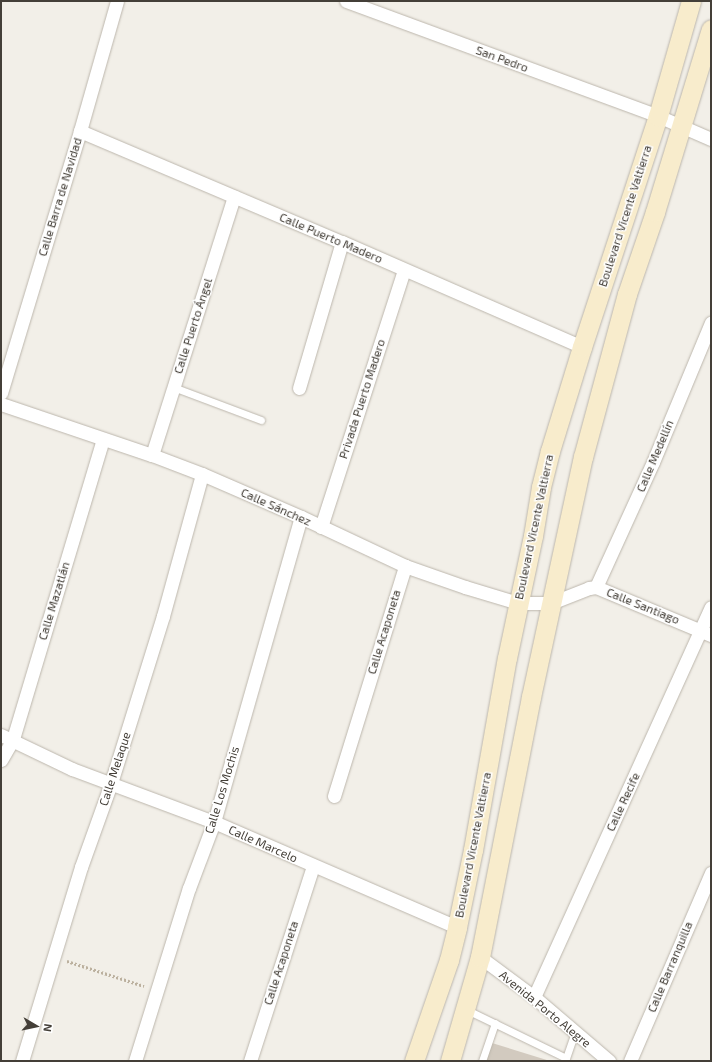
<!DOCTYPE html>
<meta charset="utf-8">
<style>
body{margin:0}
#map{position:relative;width:712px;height:1062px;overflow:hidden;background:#f2efe8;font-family:"Exo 2",sans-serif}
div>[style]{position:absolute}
.building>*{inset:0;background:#d2cabf}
.path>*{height:2.5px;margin-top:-1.25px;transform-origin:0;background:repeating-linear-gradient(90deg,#bcb19f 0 2px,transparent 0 4px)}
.roads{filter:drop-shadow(0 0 1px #bcb6ac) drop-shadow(0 0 1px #bcb6ac)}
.service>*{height:7px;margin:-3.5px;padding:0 3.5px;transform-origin:3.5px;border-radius:3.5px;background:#fff}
.minor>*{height:13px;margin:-6.5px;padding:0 6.5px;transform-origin:6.5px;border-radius:6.5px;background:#fff}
.secondary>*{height:19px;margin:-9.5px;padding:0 9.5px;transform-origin:9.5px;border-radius:9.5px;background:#f8eccc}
span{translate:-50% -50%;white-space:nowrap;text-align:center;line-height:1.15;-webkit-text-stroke:3px #fff;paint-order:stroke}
.street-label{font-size:12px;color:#443f38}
.frame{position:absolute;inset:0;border:2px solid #443f38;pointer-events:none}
.north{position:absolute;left:16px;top:1006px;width:40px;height:40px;-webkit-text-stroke:3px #fff;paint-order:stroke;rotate:99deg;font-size:11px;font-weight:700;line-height:16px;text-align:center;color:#443f38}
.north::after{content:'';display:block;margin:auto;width:14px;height:18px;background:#443f38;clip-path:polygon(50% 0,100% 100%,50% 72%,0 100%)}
</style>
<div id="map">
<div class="building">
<div style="clip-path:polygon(492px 1043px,550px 1061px,486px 1061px)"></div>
</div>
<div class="path">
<div style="left:67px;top:961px;width:81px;rotate:18deg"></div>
</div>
<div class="roads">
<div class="service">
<div style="left:173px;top:387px;width:94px;rotate:20.6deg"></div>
<div style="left:465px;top:1009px;width:112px;rotate:25.9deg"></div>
<div style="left:482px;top:1061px;width:40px;rotate:-71.1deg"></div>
<div style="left:565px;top:1061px;width:31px;rotate:-71deg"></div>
</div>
<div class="minor">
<div style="left:346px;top:1px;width:333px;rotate:20.2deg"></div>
<div style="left:658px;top:116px;width:58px;rotate:23.5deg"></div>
<div style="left:80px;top:131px;width:285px;rotate:23deg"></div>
<div style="left:342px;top:242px;width:262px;rotate:23.6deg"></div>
<div style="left:299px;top:388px;width:152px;rotate:-73.6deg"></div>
<div style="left:1px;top:393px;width:274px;rotate:-73.2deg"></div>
<div style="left:80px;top:131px;width:135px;rotate:-74.1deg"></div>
<div style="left:1px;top:404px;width:159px;rotate:18.7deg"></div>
<div style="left:152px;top:455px;width:53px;rotate:20.8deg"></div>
<div style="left:202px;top:474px;width:108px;rotate:23.5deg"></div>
<div style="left:301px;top:517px;width:115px;rotate:25.2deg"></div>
<div style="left:405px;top:566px;width:64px;rotate:19.3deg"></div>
<div style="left:465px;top:587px;width:55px;rotate:16.8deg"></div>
<div style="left:518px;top:603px;width:33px"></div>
<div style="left:551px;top:603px;width:41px;rotate:-21.5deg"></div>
<div style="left:589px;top:588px;width:7px;rotate:-8deg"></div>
<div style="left:596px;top:587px;width:125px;rotate:22.7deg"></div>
<div style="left:152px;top:455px;width:271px;rotate:-72.4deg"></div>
<div style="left:321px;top:527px;width:270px;rotate:-72.1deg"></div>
<div style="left:596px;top:587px;width:137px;rotate:-65.5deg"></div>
<div style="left:653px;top:462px;width:151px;rotate:-67.4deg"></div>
<div style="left:1px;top:735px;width:79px;rotate:25.6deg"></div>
<div style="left:72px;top:769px;width:152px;rotate:20.5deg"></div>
<div style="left:214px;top:822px;width:265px;rotate:23.4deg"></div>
<div style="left:1px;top:760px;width:24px;rotate:-60deg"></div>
<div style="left:13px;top:739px;width:313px;rotate:-73.3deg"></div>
<div style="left:334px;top:796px;width:241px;rotate:-72.8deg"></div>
<div style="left:480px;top:957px;width:67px;rotate:36.5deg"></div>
<div style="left:534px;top:997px;width:99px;rotate:40.5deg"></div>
<div style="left:534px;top:997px;width:428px;rotate:-65.6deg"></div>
<div style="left:22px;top:1061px;width:203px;rotate:-73.1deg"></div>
<div style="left:81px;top:867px;width:89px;rotate:-70.3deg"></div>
<div style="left:111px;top:783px;width:175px;rotate:-72.7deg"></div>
<div style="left:163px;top:616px;width:147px;rotate:-74.6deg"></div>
<div style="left:135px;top:1061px;width:181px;rotate:-72.7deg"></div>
<div style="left:189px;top:888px;width:71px;rotate:-69.3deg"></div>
<div style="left:214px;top:822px;width:317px;rotate:-74.1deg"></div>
<div style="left:250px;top:1061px;width:205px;rotate:-72.1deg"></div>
<div style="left:630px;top:1061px;width:205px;rotate:-66.7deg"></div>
</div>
<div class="secondary">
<div style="left:414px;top:1061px;width:107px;rotate:-70.9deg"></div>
<div style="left:449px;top:960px;width:34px;rotate:-76deg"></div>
<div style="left:457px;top:927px;width:79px;rotate:-78.3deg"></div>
<div style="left:473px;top:850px;width:195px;rotate:-80deg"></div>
<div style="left:507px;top:658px;width:125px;rotate:-78deg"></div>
<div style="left:533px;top:536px;width:50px;rotate:-80.7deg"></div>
<div style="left:541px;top:487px;width:37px;rotate:-76deg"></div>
<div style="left:550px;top:451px;width:109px;rotate:-72.9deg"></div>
<div style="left:582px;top:347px;width:243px;rotate:-71.8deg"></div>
<div style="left:658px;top:116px;width:120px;rotate:-74deg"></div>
<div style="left:450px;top:1061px;width:108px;rotate:-73.9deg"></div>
<div style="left:480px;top:957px;width:265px;rotate:-78.9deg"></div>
<div style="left:531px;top:697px;width:246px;rotate:-77.8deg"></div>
<div style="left:583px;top:457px;width:169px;rotate:-74.9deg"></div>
<div style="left:627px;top:294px;width:87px;rotate:-71.1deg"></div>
<div style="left:655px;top:212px;width:191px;rotate:-73deg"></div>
</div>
</div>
<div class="street-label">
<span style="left:502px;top:59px;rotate:20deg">San Pedro</span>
<span style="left:60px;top:197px;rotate:-73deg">Calle Barra de Navidad</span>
<span style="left:625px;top:216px;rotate:-72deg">Boulevard Vicente Valtierra</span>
<span style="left:331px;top:238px;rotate:23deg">Calle Puerto Madero</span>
<span style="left:193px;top:326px;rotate:-72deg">Calle Puerto Ángel</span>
<span style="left:362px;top:399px;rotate:-72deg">Privada Puerto Madero</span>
<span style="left:655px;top:456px;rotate:-67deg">Calle Medellín</span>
<span style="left:276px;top:507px;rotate:24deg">Calle Sánchez</span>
<span style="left:534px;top:527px;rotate:-78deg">Boulevard Vicente Valtierra</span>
<span style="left:54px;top:601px;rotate:-73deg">Calle Mazatlán</span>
<span style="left:643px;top:606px;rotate:22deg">Calle Santiago</span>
<span style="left:384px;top:632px;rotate:-73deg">Calle Acaponeta</span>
<span style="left:115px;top:769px;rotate:-72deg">Calle Melaque</span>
<span style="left:222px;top:790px;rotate:-73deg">Calle Los Mochis</span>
<span style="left:623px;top:802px;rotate:-65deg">Calle Recife</span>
<span style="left:263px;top:844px;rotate:24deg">Calle Marcelo</span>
<span style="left:473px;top:845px;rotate:-79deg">Boulevard Vicente Valtierra</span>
<span style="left:281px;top:963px;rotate:-72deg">Calle Acaponeta</span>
<span style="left:670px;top:967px;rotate:-67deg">Calle Barranquilla</span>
<span style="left:545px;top:1009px;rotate:39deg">Avenida Porto Alegre</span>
</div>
<div class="frame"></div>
<div class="north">N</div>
</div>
